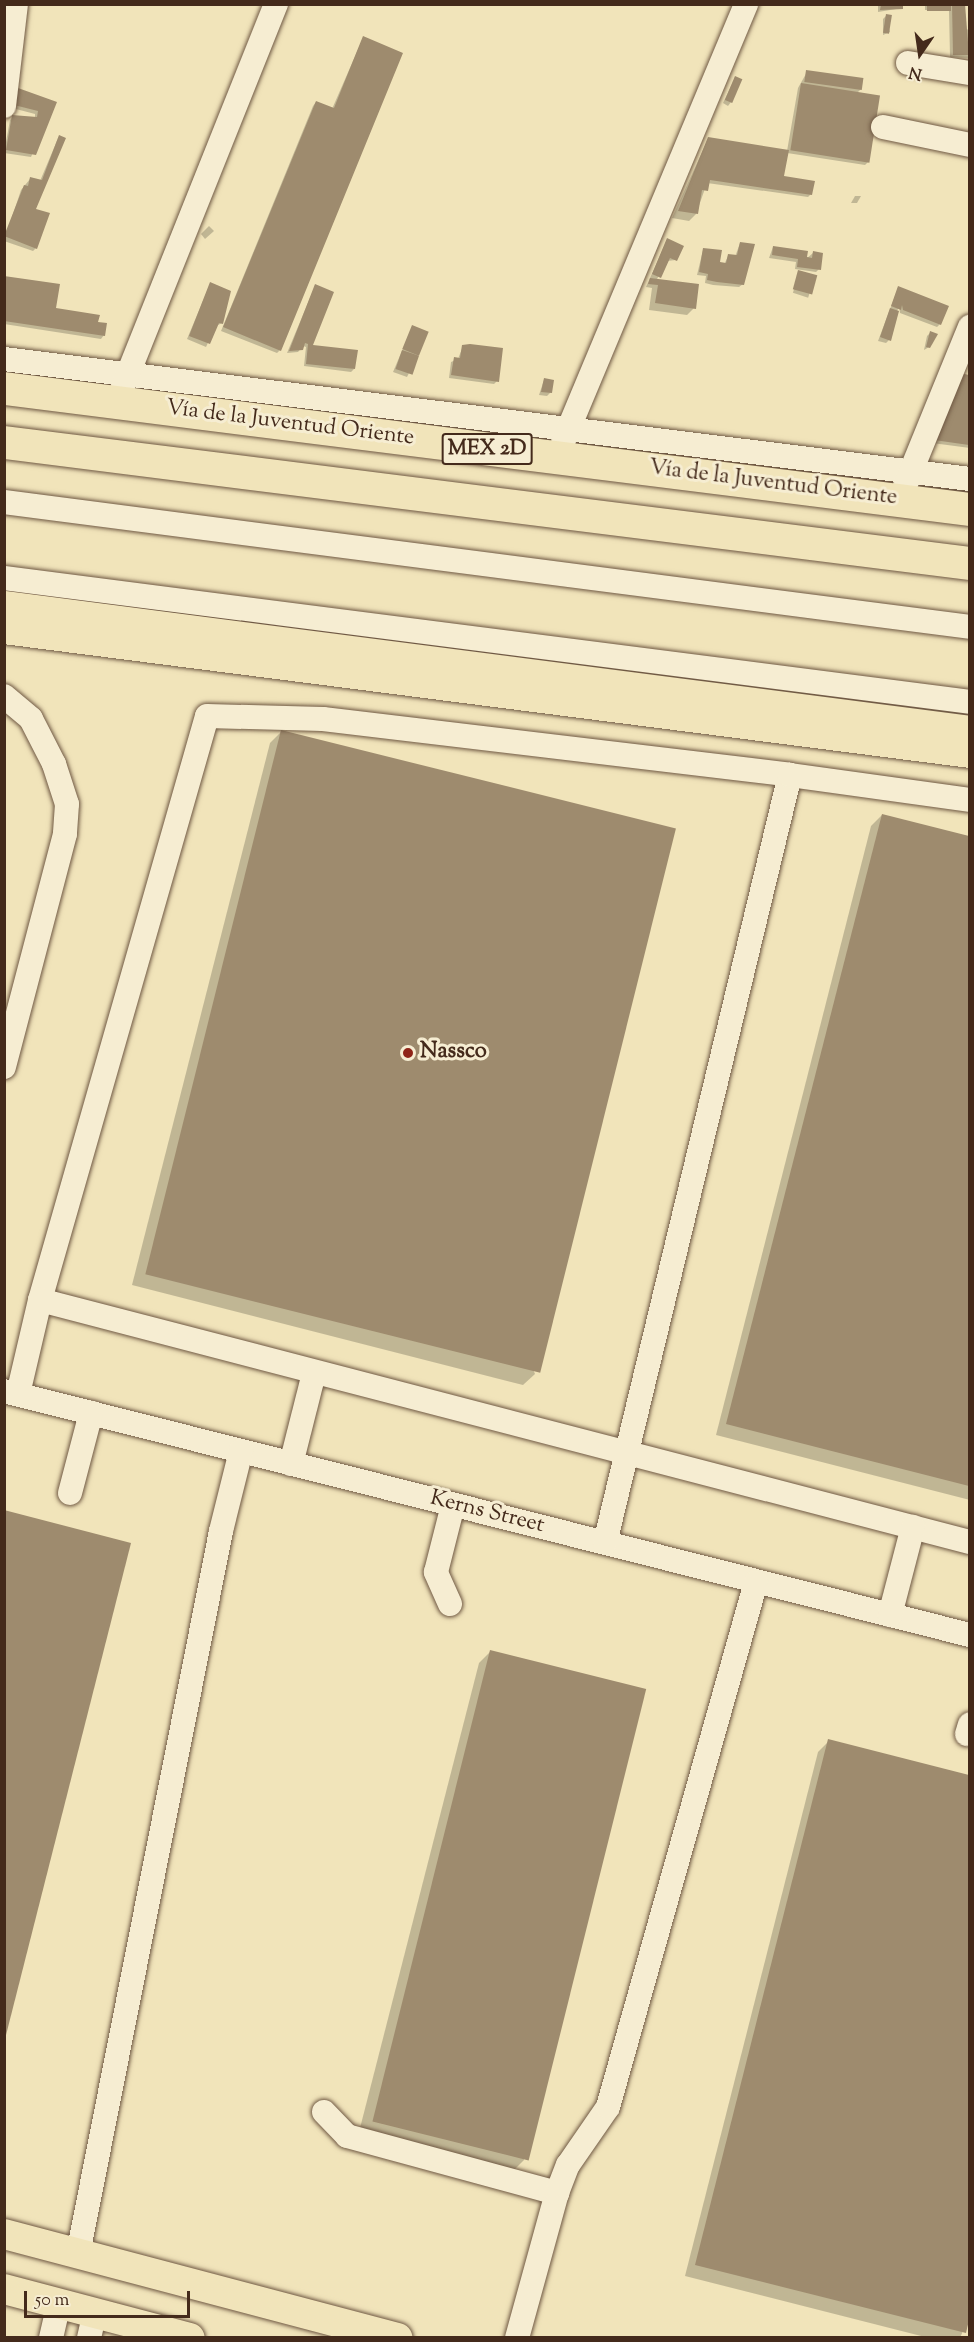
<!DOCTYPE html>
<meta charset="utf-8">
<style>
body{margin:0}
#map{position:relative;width:974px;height:2342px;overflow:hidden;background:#f1e4ba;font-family:"Sorts Mill Goudy",serif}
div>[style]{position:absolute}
.shadow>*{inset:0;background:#0003;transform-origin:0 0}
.building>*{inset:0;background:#9e8b6e;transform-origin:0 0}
.roads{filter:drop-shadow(0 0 2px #6f5843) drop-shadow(0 0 2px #6f5843)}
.minor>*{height:24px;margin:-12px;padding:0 12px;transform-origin:12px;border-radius:12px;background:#f6edd2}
.major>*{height:30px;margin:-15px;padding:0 15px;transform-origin:15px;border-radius:15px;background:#f1e4ba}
.highway>*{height:33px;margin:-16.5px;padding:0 16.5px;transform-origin:16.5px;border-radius:16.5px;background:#f1e4ba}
.dots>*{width:16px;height:16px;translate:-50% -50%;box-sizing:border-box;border:3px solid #f6edd2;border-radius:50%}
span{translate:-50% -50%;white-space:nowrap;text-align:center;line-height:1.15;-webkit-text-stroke:6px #f6edd2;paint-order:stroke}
.shield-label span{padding:2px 4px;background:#f6edd2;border:2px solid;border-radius:4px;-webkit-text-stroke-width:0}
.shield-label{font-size:21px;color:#442a1b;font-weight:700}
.street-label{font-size:22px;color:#442a1b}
.poi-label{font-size:22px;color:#442a1b;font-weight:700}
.left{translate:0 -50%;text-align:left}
.frame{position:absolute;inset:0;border:6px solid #442a1b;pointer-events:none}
.north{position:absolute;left:890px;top:24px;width:60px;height:60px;-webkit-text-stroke:4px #f6edd2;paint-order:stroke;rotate:193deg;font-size:16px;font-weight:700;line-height:24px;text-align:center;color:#442a1b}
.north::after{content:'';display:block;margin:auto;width:21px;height:27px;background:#442a1b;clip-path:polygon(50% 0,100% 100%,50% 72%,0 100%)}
.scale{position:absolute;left:24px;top:2291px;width:166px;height:27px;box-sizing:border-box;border:3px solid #442a1b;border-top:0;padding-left:8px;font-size:18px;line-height:21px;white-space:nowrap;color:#442a1b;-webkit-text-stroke:4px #f6edd2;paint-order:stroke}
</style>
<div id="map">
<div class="shadow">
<div style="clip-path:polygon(878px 4px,902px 4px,902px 8px,878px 12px)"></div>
<div style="clip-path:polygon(925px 4px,963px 4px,965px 29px,970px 30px,970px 58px,950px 57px,949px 11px,925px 10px)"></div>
<div style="clip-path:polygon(886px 16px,890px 32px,883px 35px,883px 19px)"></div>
<div style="clip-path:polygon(363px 38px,280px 350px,277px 353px,221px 331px,313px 106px,316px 102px,332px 109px)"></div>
<div style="clip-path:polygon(807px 72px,861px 89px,856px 94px,868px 162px,865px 165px,787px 153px,782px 177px,811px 194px,808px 197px,707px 183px,696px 214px,689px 221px,672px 218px,708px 139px,787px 151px,798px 88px)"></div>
<div style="clip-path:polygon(735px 78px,731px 102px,728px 106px,723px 103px)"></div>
<div style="clip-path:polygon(15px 93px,55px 103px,31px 157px,4px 153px,10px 120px,13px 117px,35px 118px,35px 114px,12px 108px)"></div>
<div style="clip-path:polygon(59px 136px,34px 209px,36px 248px,33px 251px,4px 241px,21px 190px,30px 179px,40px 181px)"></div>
<div style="clip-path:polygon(855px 196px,861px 196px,857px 203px,851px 203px)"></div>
<div style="clip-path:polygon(209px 226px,214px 231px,205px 239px,201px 234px)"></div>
<div style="clip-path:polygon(667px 240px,676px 260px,667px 261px,657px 279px,694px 308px,687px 315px,649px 310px,652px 288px,646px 287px)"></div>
<div style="clip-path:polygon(740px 243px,743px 284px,739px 287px,713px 285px,705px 283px,706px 276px,697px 275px,703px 250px,724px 265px,728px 256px,735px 257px)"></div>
<div style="clip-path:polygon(773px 247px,806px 259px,813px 253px,819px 269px,816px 272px,795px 269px,796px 262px,769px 258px)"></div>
<div style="left:800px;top:271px;width:16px;height:23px;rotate:18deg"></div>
<div style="clip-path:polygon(4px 277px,54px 309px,97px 323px,104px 335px,101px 339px,4px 324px)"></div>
<div style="clip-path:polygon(210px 284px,222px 323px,216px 326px,206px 347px,187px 339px)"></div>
<div style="clip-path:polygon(315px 286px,311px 346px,354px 369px,351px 372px,304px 366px,306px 347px,303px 346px,298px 352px,287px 353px)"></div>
<div style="clip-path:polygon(898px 288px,940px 324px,937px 327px,900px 313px,899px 305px,889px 340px,886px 343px,878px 341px)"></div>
<div style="clip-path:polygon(412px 327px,419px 353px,407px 377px,393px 372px)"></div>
<div style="clip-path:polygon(930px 333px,929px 347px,924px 350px,927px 336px)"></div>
<div style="clip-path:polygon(463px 346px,497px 381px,494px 384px,449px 378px,451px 362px,458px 359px)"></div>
<div style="clip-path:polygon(961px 375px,970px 377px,970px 448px,932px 443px)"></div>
<div style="clip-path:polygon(544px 380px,551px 392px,547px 396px,539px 395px)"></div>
<div style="clip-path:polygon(281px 732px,535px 1374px,523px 1385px,132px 1285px,270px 743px)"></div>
<div style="clip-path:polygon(882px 815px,970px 837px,970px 1500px,716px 1435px,871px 826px)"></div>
<div style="clip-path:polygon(490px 1652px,524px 2160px,513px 2171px,359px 2132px,479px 1663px)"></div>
<div style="clip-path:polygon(829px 1741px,970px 1776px,970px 2314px,960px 2338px,929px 2338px,685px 2276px,818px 1752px)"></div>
</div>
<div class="building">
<div style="left:927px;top:4px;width:24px;height:7px"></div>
<div style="clip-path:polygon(952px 4px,965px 4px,969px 55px,953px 55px)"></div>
<div style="clip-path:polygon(881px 5px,903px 5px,903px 9px,880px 10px)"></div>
<div style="left:886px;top:14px;width:6px;height:19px;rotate:9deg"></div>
<div style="clip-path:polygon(363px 36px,403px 53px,281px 351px,223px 327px,316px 101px,334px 108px)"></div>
<div style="left:806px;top:70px;width:58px;height:12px;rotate:8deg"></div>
<div style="left:735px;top:76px;width:8px;height:26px;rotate:23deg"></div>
<div style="left:801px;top:83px;width:80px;height:68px;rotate:9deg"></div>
<div style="clip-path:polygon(18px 88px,57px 102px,36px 155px,6px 150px,12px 115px,37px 117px,38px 111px,14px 105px)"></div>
<div style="clip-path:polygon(59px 135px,66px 138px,36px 209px,50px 213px,37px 249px,4px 236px,24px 185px,28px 186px,30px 177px,42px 180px)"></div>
<div style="clip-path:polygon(708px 137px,789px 150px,784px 176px,815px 181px,812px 195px,710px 180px,708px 191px,702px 190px,698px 214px,678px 211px)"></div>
<div style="clip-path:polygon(667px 238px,684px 246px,677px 261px,670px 258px,661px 278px,652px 274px)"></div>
<div style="clip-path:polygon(740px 242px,755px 244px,744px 285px,717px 282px,707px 280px,708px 274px,699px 272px,703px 248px,722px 250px,720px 262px,726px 263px,728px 254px,737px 255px)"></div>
<div style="clip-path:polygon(773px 246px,808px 251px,807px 257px,812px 258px,813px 251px,823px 253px,821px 270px,797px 267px,798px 259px,772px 255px)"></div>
<div style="left:798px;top:270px;width:20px;height:20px;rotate:15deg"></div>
<div style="clip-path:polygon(4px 276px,60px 284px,56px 308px,100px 315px,98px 322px,107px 323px,105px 336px,4px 321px)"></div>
<div style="clip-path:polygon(650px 278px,699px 284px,696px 309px,655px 303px,658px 285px,648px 284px)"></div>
<div style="clip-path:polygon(210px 282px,231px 291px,223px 324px,219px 323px,210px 344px,189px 336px)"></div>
<div style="clip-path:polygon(315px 284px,334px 292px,313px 345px,358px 350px,355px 369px,306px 364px,308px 344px,305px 343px,303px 350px,289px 351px)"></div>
<div style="clip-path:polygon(898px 286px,949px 306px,941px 325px,903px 310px,902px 305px,901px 310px,891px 306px)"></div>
<div style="clip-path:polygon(890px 308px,899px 311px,891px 341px,880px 337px)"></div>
<div style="left:412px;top:325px;width:18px;height:26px;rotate:22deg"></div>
<div style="clip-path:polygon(930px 331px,938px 334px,930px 348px,926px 347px)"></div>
<div style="clip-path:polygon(470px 344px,503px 348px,499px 382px,451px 375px,454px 357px,460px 358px,462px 345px)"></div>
<div style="left:402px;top:350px;width:18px;height:20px;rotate:19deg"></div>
<div style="clip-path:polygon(960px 373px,969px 375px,969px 445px,934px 440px)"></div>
<div style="clip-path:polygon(544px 378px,554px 380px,552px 393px,541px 392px)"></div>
<div style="left:281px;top:730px;width:407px;height:561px;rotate:14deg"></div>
<div style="clip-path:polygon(882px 814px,969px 836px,969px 1486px,726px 1424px)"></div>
<div style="clip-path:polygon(4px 1510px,131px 1543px,5px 2039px,4px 2039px)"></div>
<div style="left:490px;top:1650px;width:161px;height:486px;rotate:14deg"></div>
<div style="clip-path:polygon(828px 1739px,969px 1775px,969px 2320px,966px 2333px,695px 2265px)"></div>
</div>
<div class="roads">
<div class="minor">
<div style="left:908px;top:63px;width:63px;rotate:9.2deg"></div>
<div style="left:4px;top:106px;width:103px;rotate:-83.3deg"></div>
<div style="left:883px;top:127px;width:89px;rotate:11.7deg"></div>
<div style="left:4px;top:359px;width:973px;rotate:7.08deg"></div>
<div style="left:122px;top:389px;width:415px;rotate:-68.2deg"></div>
<div style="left:563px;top:442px;width:475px;rotate:-67.3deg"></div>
<div style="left:905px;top:486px;width:172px;rotate:-67.8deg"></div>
<div style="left:4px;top:502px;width:974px;rotate:7.37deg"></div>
<div style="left:4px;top:578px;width:974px;rotate:7.31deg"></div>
<div style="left:4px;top:696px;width:35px;rotate:40deg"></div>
<div style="left:31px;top:719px;width:51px;rotate:62.9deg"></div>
<div style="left:54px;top:764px;width:42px;rotate:72deg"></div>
<div style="left:67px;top:804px;width:30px;rotate:94deg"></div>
<div style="left:65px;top:834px;width:241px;rotate:104.7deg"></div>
<div style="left:40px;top:1300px;width:607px;rotate:-74.04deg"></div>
<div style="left:207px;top:716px;width:116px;rotate:1.5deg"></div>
<div style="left:323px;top:719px;width:470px;rotate:6.8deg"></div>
<div style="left:4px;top:1391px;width:996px;rotate:14.18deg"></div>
<div style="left:18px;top:1394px;width:97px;rotate:-76.8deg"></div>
<div style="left:40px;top:1300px;width:961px;rotate:14.59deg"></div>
<div style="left:291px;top:1464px;width:94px;rotate:-75.8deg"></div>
<div style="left:70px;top:1493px;width:83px;rotate:-75.3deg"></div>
<div style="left:605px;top:1543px;width:790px;rotate:-76.46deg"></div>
<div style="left:790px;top:775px;width:182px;rotate:7.9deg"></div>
<div style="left:450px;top:1604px;width:35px;rotate:-114deg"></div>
<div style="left:436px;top:1572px;width:69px;rotate:-75.8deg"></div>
<div style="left:890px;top:1615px;width:91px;rotate:-75.4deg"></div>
<div style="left:967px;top:1734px;width:10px;rotate:-73deg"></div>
<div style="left:324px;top:2112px;width:33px;rotate:46deg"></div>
<div style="left:347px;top:2136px;width:218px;rotate:15.2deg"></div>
<div style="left:78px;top:2254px;width:737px;rotate:-78.81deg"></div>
<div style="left:221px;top:1531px;width:82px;rotate:-76deg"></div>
<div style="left:51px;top:2338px;width:36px;rotate:-77deg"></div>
<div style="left:89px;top:2338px;width:26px;rotate:-77deg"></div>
<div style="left:517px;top:2338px;width:150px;rotate:-74.6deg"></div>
<div style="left:557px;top:2193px;width:30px;rotate:-69deg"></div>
<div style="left:568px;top:2165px;width:70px;rotate:-55.4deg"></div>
<div style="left:608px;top:2107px;width:545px;rotate:-74.26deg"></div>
</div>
<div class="major">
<div style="left:4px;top:606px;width:974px;rotate:7.37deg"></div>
<div style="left:4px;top:629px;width:974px;rotate:7.31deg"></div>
<div style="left:4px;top:2234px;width:407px;rotate:14.8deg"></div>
<div style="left:4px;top:2289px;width:192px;rotate:14.8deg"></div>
</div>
<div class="highway">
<div style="left:4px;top:388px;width:974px;rotate:7.14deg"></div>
<div style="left:4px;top:442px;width:974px;rotate:7.14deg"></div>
</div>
</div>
<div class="dots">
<div style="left:408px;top:1053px;background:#8f2418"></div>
</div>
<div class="shield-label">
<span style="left:487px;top:449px">MEX 2D</span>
</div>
<div class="street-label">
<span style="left:290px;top:424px;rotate:7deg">Vía de la Juventud Oriente</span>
<span style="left:773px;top:484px;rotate:7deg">Vía de la Juventud Oriente</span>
<span style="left:487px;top:1513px;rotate:14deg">Kerns Street</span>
</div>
<div class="poi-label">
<span class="left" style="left:420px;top:1053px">Nassco</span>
</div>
<div class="frame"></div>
<div class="north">N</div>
<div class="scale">50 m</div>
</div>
